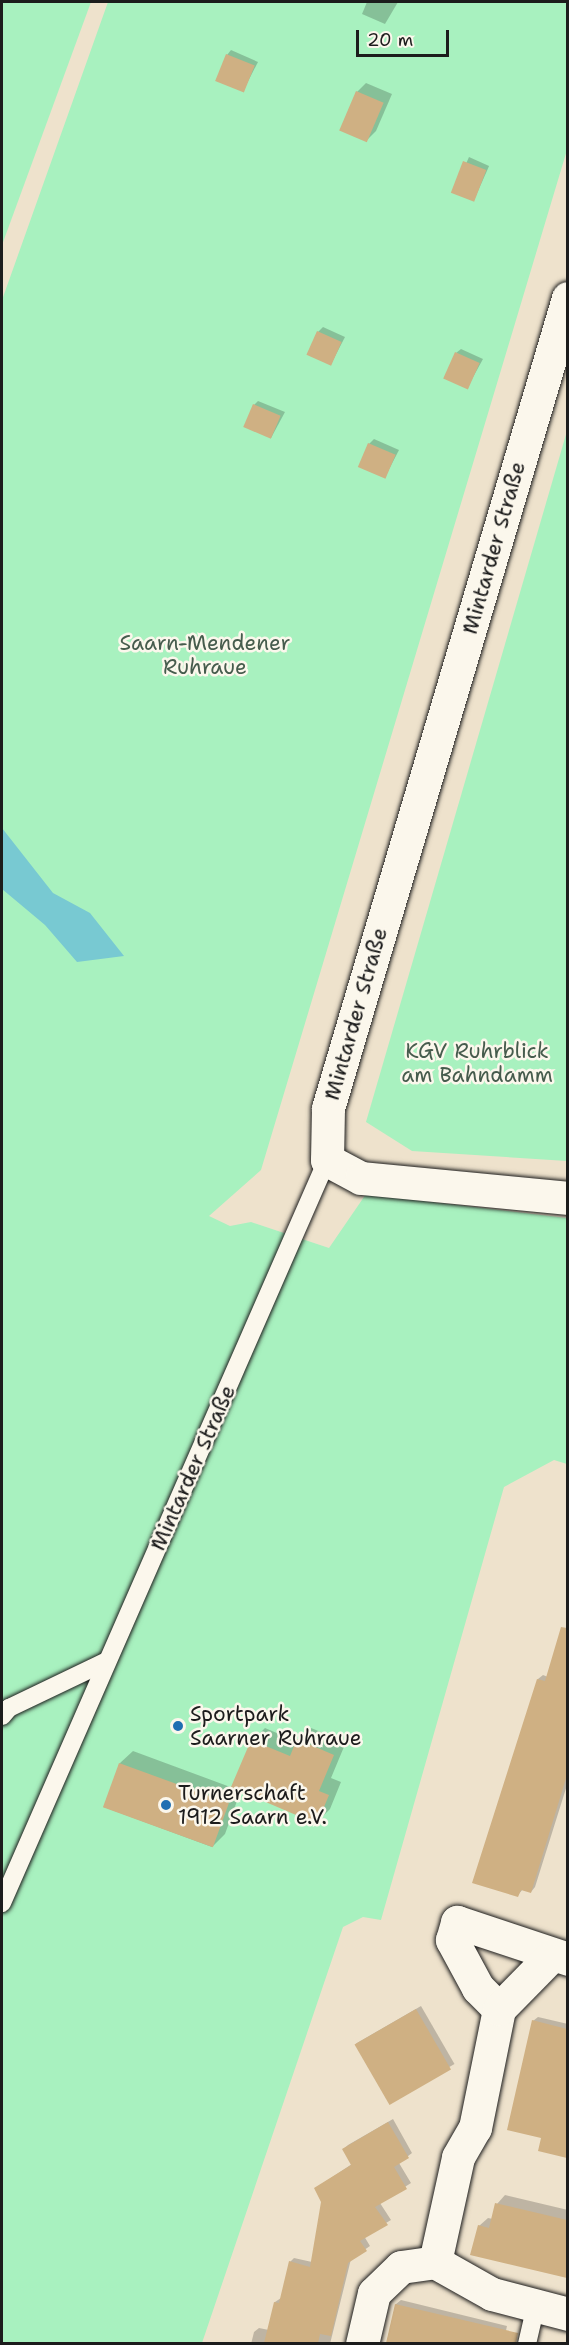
<!DOCTYPE html>
<meta charset="utf-8">
<style>
body{margin:0}
#map{position:relative;width:569px;height:2345px;overflow:hidden;background:#eee2cc;font-family:"Shantell Sans",sans-serif}
div>[style]{position:absolute}
.green>*{inset:0;background:#a8f1bf}
.water>*{inset:0;background:#78c9d2}
.shadow>*{inset:0;background:#0003;transform-origin:0 0}
.building>*{inset:0;background:#cfb083;transform-origin:0 0}
.roads{filter:drop-shadow(0 0 2px #1c1c1c) drop-shadow(0 0 2px #1c1c1c)}
.service>*{height:18px;margin:-9px;padding:0 9px;transform-origin:9px;border-radius:9px;background:#fbf7ec}
.minor>*{height:33px;margin:-16.5px;padding:0 16.5px;transform-origin:16.5px;border-radius:16.5px;background:#fbf7ec}
.dots>*{width:16px;height:16px;translate:-50% -50%;box-sizing:border-box;border:3px solid #fbf7ec;border-radius:50%}
span{translate:-50% -50%;white-space:nowrap;text-align:center;line-height:1.15;-webkit-text-stroke:5px #fbf7ec;paint-order:stroke}
.street-label{font-size:21px;color:#1c1c1c}
.park-label{font-size:21px;color:#465c4d}
.poi-label{font-size:21px;color:#1c1c1c}
.left{translate:0 -50%;text-align:left}
.frame{position:absolute;inset:0;border:3px solid #1c1c1c;pointer-events:none}
.scale{position:absolute;left:356px;top:30px;width:93px;height:27px;box-sizing:border-box;border:3px solid #1c1c1c;border-top:0;padding-left:8px;font-size:18px;line-height:21px;white-space:nowrap;color:#1c1c1c;-webkit-text-stroke:4px #fbf7ec;paint-order:stroke}
</style>
<div id="map">
<div class="green">
<div style="clip-path:polygon(2px 2px,91px 2px,2px 245px)"></div>
<div style="clip-path:polygon(108px 2px,567px 2px,567px 150px,261px 1170px,209px 1216px,230px 1226px,251px 1222px,329px 1248px,366px 1194px,567px 1218px,567px 1464px,554px 1460px,504px 1487px,381px 1920px,363px 1917px,343px 1927px,202px 2343px,2px 2343px,2px 300px)"></div>
<div style="clip-path:polygon(567px 431px,567px 1161px,412px 1151px,366px 1122px)"></div>
</div>
<div class="water">
<div style="clip-path:polygon(2px 828px,53px 893px,90px 913px,124px 956px,77px 962px,45px 925px,2px 889px)"></div>
</div>
<div class="shadow">
<div style="clip-path:polygon(367px 2px,398px 2px,385px 24px,362px 14px)"></div>
<div style="clip-path:polygon(231px 50px,258px 62px,243px 91px,227px 55px)"></div>
<div style="clip-path:polygon(366px 83px,392px 94px,376px 131px,367px 140px,357px 92px)"></div>
<div style="left:469px;top:157px;width:22px;height:38px;rotate:24deg"></div>
<div style="clip-path:polygon(323px 327px,345px 337px,331px 364px,318px 332px)"></div>
<div style="clip-path:polygon(461px 349px,483px 359px,467px 388px,456px 353px)"></div>
<div style="clip-path:polygon(258px 401px,285px 412px,271px 438px,254px 405px)"></div>
<div style="clip-path:polygon(374px 439px,399px 450px,385px 477px,369px 444px)"></div>
<div style="clip-path:polygon(562px 1640px,568px 1642px,568px 1782px,535px 1887px,531px 1892px,523px 1889px,518px 1895px,538px 1679px,543px 1675px,548px 1677px)"></div>
<div style="clip-path:polygon(265px 1728px,298px 1742px,311px 1728px,346px 1742px,331px 1778px,341px 1782px,330px 1809px,317px 1822px,241px 1790px,225px 1834px,212px 1847px,104px 1807px,120px 1763px,133px 1751px,233px 1788px,252px 1741px)"></div>
<div style="left:421px;top:2006px;width:67px;height:75px;rotate:60deg"></div>
<div style="clip-path:polygon(538px 2017px,568px 2024px,566px 2151px,542px 2137px,533px 2021px)"></div>
<div style="clip-path:polygon(393px 2119px,412px 2153px,399px 2163px,411px 2183px,380px 2203px,391px 2220px,364px 2236px,370px 2246px,351px 2259px,330px 2344px,251px 2344px,254px 2332px,259px 2328px,269px 2330px,275px 2302px,281px 2298px,290px 2262px,294px 2258px,312px 2262px,323px 2201px,316px 2188px,352px 2164px,344px 2149px,348px 2145px)"></div>
<div style="clip-path:polygon(505px 2195px,568px 2210px,568px 2277px,472px 2254px,479px 2226px,488px 2218px,493px 2219px,497px 2204px)"></div>
<div style="clip-path:polygon(401px 2300px,507px 2326px,503px 2344px,387px 2344px,396px 2304px)"></div>
</div>
<div class="building">
<div style="left:226px;top:54px;width:31px;height:29px;rotate:22deg"></div>
<div style="left:356px;top:91px;width:30px;height:43px;rotate:23deg"></div>
<div style="left:463px;top:161px;width:25px;height:34px;rotate:21deg"></div>
<div style="left:317px;top:331px;width:27px;height:26px;rotate:24deg"></div>
<div style="left:455px;top:352px;width:27px;height:29px;rotate:24deg"></div>
<div style="left:253px;top:404px;width:30px;height:25px;rotate:23deg"></div>
<div style="left:368px;top:443px;width:30px;height:26px;rotate:23deg"></div>
<div style="clip-path:polygon(561px 1627px,567px 1628px,567px 1775px,531px 1893px,521px 1890px,518px 1897px,472px 1883px,537px 1679px,545px 1681px)"></div>
<div style="clip-path:polygon(297px 1739px,334px 1755px,319px 1791px,329px 1795px,317px 1824px,231px 1787px,251px 1740px,290px 1756px)"></div>
<div style="left:119px;top:1763px;width:117px;height:47px;rotate:20deg"></div>
<div style="left:416px;top:2009px;width:70px;height:71px;rotate:60deg"></div>
<div style="clip-path:polygon(532px 2020px,567px 2029px,567px 2158px,538px 2151px,541px 2138px,507px 2130px)"></div>
<div style="clip-path:polygon(388px 2122px,409px 2158px,394px 2167px,407px 2189px,375px 2207px,388px 2225px,360px 2241px,367px 2251px,348px 2263px,331px 2336px,320px 2334px,318px 2343px,264px 2343px,274px 2302px,279px 2303px,289px 2261px,310px 2267px,321px 2202px,314px 2188px,351px 2165px,342px 2149px)"></div>
<div style="clip-path:polygon(495px 2203px,567px 2220px,567px 2278px,470px 2255px,478px 2225px,489px 2228px)"></div>
<div style="clip-path:polygon(395px 2304px,518px 2333px,516px 2343px,386px 2343px)"></div>
</div>
<div class="roads">
<div class="service">
<div style="left:2px;top:1716px;width:11px;rotate:-49deg"></div>
<div style="left:9px;top:1708px;width:109px;rotate:-25.6deg"></div>
<div style="left:2px;top:1903px;width:811px;rotate:-66.37deg"></div>
<div style="left:527px;top:2344px;width:39px;rotate:-77deg"></div>
</div>
<div class="minor">
<div style="left:568px;top:298px;width:845px;rotate:106.5deg"></div>
<div style="left:328px;top:1108px;width:52px;rotate:91.1deg"></div>
<div style="left:327px;top:1160px;width:38px;rotate:28deg"></div>
<div style="left:361px;top:1178px;width:208px;rotate:5.5deg"></div>
<div style="left:499px;top:2009px;width:30px;rotate:-135deg"></div>
<div style="left:478px;top:1988px;width:55px;rotate:-118.4deg"></div>
<div style="left:452px;top:1940px;width:19px;rotate:-74deg"></div>
<div style="left:457px;top:1922px;width:117px;rotate:18.4deg"></div>
<div style="left:435px;top:2262px;width:65px;rotate:29.3deg"></div>
<div style="left:492px;top:2294px;width:79px;rotate:14.7deg"></div>
<div style="left:362px;top:2344px;width:52px;rotate:-76.8deg"></div>
<div style="left:374px;top:2293px;width:37px;rotate:-44deg"></div>
<div style="left:401px;top:2267px;width:34px;rotate:-8deg"></div>
<div style="left:435px;top:2262px;width:107px;rotate:-77.6deg"></div>
<div style="left:458px;top:2157px;width:34px;rotate:-60deg"></div>
<div style="left:475px;top:2128px;width:121px;rotate:-78.6deg"></div>
<div style="left:499px;top:2009px;width:76px;rotate:-45.5deg"></div>
</div>
</div>
<div class="dots">
<div style="left:178px;top:1726px;background:#1f6fb2"></div>
<div style="left:166px;top:1805px;background:#1f6fb2"></div>
</div>
<div class="street-label">
<span style="left:494px;top:548px;rotate:-74deg">Mintarder Straße</span>
<span style="left:356px;top:1014px;rotate:-74deg">Mintarder Straße</span>
<span style="left:193px;top:1468px;rotate:-66deg">Mintarder Straße</span>
</div>
<div class="park-label">
<span style="left:205px;top:655px">Saarn-Mendener<br>Ruhraue</span>
<span style="left:477px;top:1063px">KGV Ruhrblick<br>am Bahndamm</span>
</div>
<div class="poi-label">
<span class="left" style="left:190px;top:1726px">Sportpark<br>Saarner Ruhraue</span>
<span class="left" style="left:178px;top:1805px">Turnerschaft<br>1912 Saarn e.V.</span>
</div>
<div class="frame"></div>
<div class="scale">20 m</div>
</div>
